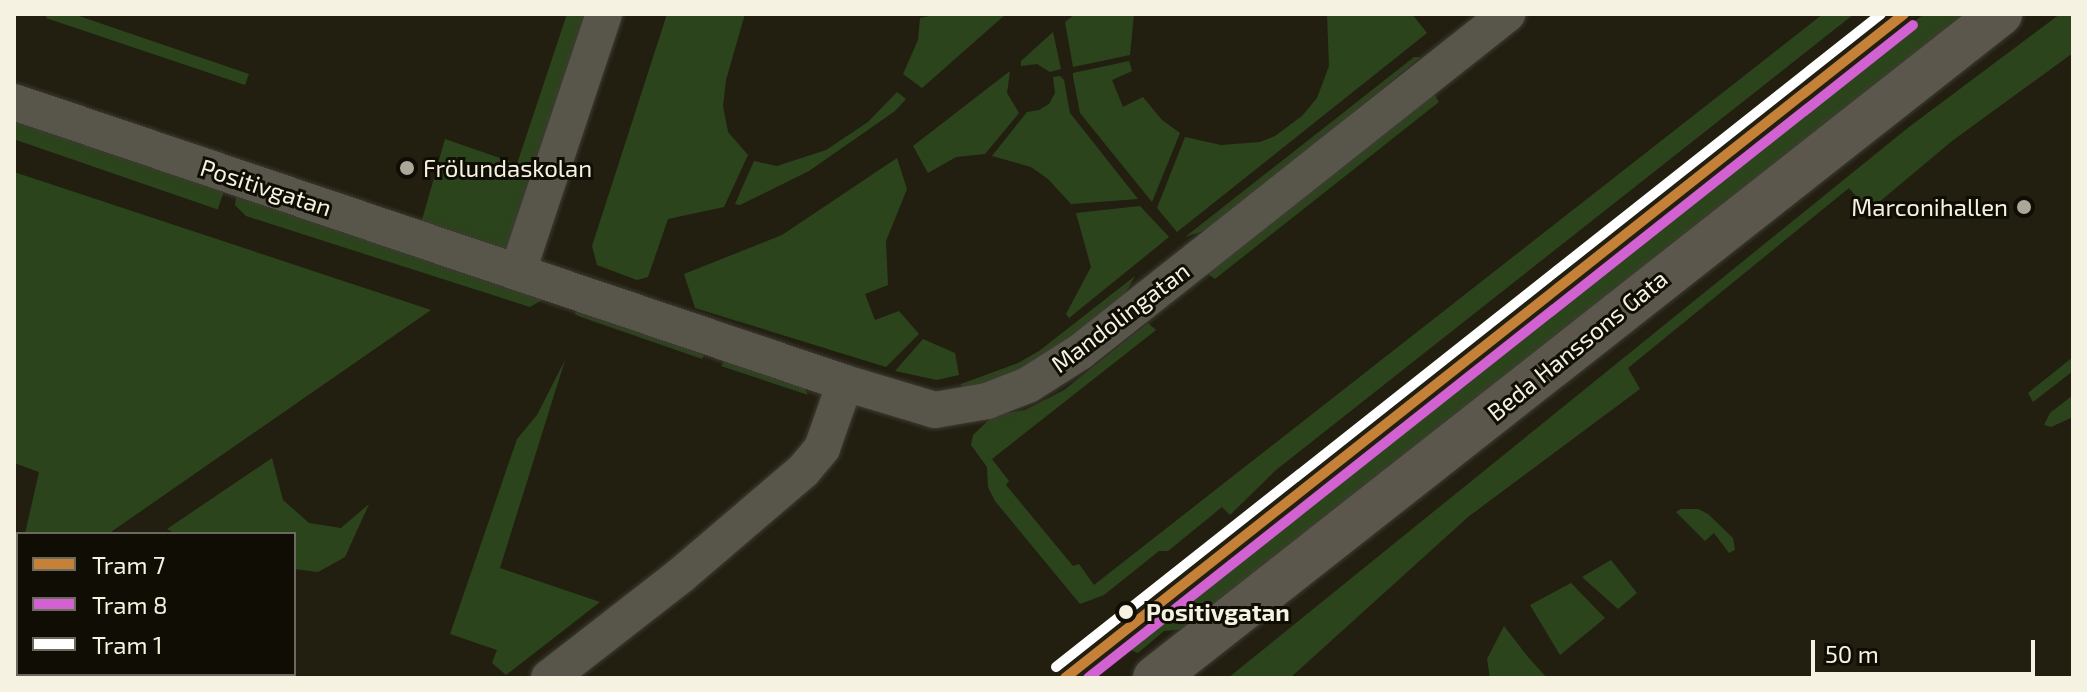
<!DOCTYPE html>
<meta charset="utf-8">
<style>
body{margin:0}
#map{position:relative;width:2087px;height:692px;overflow:hidden;background:#221f11;font-family:"Exo 2",sans-serif}
div>[style]{position:absolute}
.green>*{inset:0;background:#2c441c;transform-origin:0 0}
.roads{filter:drop-shadow(0 0 2px #3e3b32) drop-shadow(0 0 2px #3e3b32)}
.street>*{height:36px;margin:-18px;padding:0 18px;transform-origin:18px;border-radius:18px;background:#58564b}
.secondary>*{height:44px;margin:-22px;padding:0 22px;transform-origin:22px;border-radius:22px;background:#5c574d}
.tram-1>*{height:10px;margin:-5px;padding:0 5px;transform-origin:5px;border-radius:5px;background:#c48137}
.tram-2>*{height:10px;margin:-5px;padding:0 5px;transform-origin:5px;border-radius:5px;background:#d261d2}
.tram-3>*{height:10px;margin:-5px;padding:0 5px;transform-origin:5px;border-radius:5px;background:#fff}
.dots>*{width:22px;height:22px;translate:-50% -50%;box-sizing:border-box;border:4px solid #100e04;border-radius:50%}
span{translate:-50% -50%;white-space:nowrap;text-align:center;line-height:1.15;-webkit-text-stroke:6px #100e04;paint-order:stroke}
.poi-label{font-size:24px;color:#f5f2e2}
.left{translate:0 -50%;text-align:left}
.right{translate:-100% -50%;text-align:right}
.street-label{font-size:24px;color:#f5f2e2}
.stop-label{font-size:24px;color:#f5f2e2;font-weight:700}
.frame{position:absolute;inset:0;border:16px solid #f5f2e2;pointer-events:none}
.legend{position:absolute;left:16px;top:532px;width:280px;height:144px;box-sizing:border-box;background:#100e04;border:2px solid #6c695d;margin:0;padding:10px 14px;list-style:none;font-size:24px;color:#f5f2e2}
.legend li{display:flex;align-items:center;gap:16px;height:40px}
.legend b{width:40px;border:2px solid #6c695d}
.scale{position:absolute;left:1811px;top:640px;width:224px;height:36px;box-sizing:border-box;border:4px solid #f5f2e2;border-top:0;padding-left:10px;font-size:24px;line-height:28px;white-space:nowrap;color:#f5f2e2;-webkit-text-stroke:6px #100e04;paint-order:stroke}
</style>
<div id="map">
<div class="green">
<div style="clip-path:polygon(47px 14px,73px 14px,249px 74px,245px 85px,46px 18px)"></div>
<div style="clip-path:polygon(567px 14px,596px 14px,518px 245px,496px 251px,420px 227px,445px 139px,517px 164px)"></div>
<div style="clip-path:polygon(667px 14px,745px 14px,726px 80px,723px 106px,728px 132px,748px 155px,724px 207px,668px 219px,648px 277px,637px 280px,597px 265px,592px 246px)"></div>
<div style="clip-path:polygon(939px 14px,1006px 14px,922px 88px,903px 74px,918px 40px,920px 18px)"></div>
<div style="clip-path:polygon(1075px 14px,1134px 14px,1130px 55px,1073px 67px,1065px 22px)"></div>
<div style="clip-path:polygon(1327px 14px,1412px 14px,1427px 33px,1177px 232px,1157px 208px,1185px 137px,1221px 145px,1260px 142px,1275px 136px,1302px 116px,1317px 98px,1329px 66px)"></div>
<div style="clip-path:polygon(1823px 14px,1854px 14px,1276px 470px,1230px 515px,1222px 507px,1168px 551px,1159px 551px,1104px 595px,1080px 604px,995px 501px,988px 487px,987px 467px,971px 445px,973px 435px,994px 415px,1025px 410px,1064px 390px,1148px 323px,1156px 330px,992px 459px,1009px 481px,1006px 485px,1073px 566px,1079px 564px,1094px 585px)"></div>
<div style="clip-path:polygon(1924px 14px,1982px 14px,1186px 629px,1164px 631px,1138px 653px,1125px 648px)"></div>
<div style="clip-path:polygon(2060px 14px,2073px 14px,2073px 53px,1952px 141px,1872px 208px,1868px 210px,1849px 188px,1628px 368px,1640px 389px,1468px 517px,1290px 678px,1228px 678px,1909px 127px)"></div>
<div style="clip-path:polygon(1053px 32px,1061px 69px,1050px 72px,1037px 64px,1021px 66px,1021px 61px)"></div>
<div style="clip-path:polygon(1414px 57px,1421px 57px,1212px 228px,1185px 237px)"></div>
<div style="clip-path:polygon(1129px 61px,1132px 71px,1112px 80px,1123px 107px,1143px 97px,1162px 120px,1180px 133px,1152px 202px,1080px 113px,1073px 77px,1073px 73px)"></div>
<div style="clip-path:polygon(1010px 71px,1007px 93px,1019px 113px,985px 154px,956px 157px,928px 173px,913px 146px)"></div>
<div style="clip-path:polygon(1060px 76px,1064px 80px,1070px 113px,1138px 199px,1071px 204px,1048px 179px,1031px 167px,992px 156px,1027px 112px,1039px 110px,1049px 104px,1055px 93px,1053px 77px)"></div>
<div style="clip-path:polygon(897px 92px,906px 99px,895px 111px,809px 171px,740px 205px,735px 204px,754px 161px,777px 166px,826px 150px,868px 122px)"></div>
<div style="clip-path:polygon(1433px 92px,1439px 102px,1215px 279px,1208px 274px,1207px 271px)"></div>
<div style="left:14px;top:116px;width:223px;height:22px;rotate:19deg"></div>
<div style="clip-path:polygon(897px 158px,907px 189px,886px 241px,888px 285px,865px 294px,875px 320px,899px 311px,919px 334px,886px 367px,695px 308px,684px 274px,782px 235px)"></div>
<div style="clip-path:polygon(14px 172px,431px 310px,108px 534px,25px 534px,39px 472px,14px 463px)"></div>
<div style="clip-path:polygon(237px 191px,543px 297px,542px 300px,530px 307px,246px 216px,235px 205px)"></div>
<div style="clip-path:polygon(1140px 206px,1169px 237px,1069px 318px,1066px 314px,1091px 267px,1076px 213px)"></div>
<div style="clip-path:polygon(1135px 276px,1125px 294px,1061px 345px,1015px 373px,961px 392px,961px 384px,1018px 363px,1039px 351px)"></div>
<div style="clip-path:polygon(578px 306px,702px 351px,704px 355px,702px 359px,581px 317px,575px 314px)"></div>
<div style="clip-path:polygon(923px 339px,955px 353px,959px 375px,937px 380px,895px 371px)"></div>
<div style="clip-path:polygon(2073px 357px,2073px 371px,2033px 402px,2028px 393px)"></div>
<div style="clip-path:polygon(565px 360px,500px 568px,600px 602px,506px 675px,492px 663px,497px 650px,450px 634px,517px 439px,537px 415px)"></div>
<div style="clip-path:polygon(725px 360px,802px 383px,808px 395px,721px 366px)"></div>
<div style="clip-path:polygon(2073px 395px,2073px 417px,2051px 427px,2044px 425px,2050px 413px)"></div>
<div style="clip-path:polygon(272px 458px,283px 500px,309px 523px,341px 528px,369px 504px,345px 557px,318px 572px,294px 569px,294px 534px,176px 534px,167px 529px)"></div>
<div style="clip-path:polygon(1681px 509px,1698px 509px,1708px 514px,1733px 538px,1735px 550px,1729px 553px,1714px 533px,1705px 541px,1676px 512px)"></div>
<div style="clip-path:polygon(1611px 560px,1637px 593px,1618px 609px,1582px 577px)"></div>
<div style="clip-path:polygon(1571px 583px,1605px 618px,1560px 655px,1530px 605px)"></div>
<div style="clip-path:polygon(1504px 626px,1528px 657px,1547px 678px,1490px 678px,1487px 659px)"></div>
</div>
<div class="roads">
<div class="street">
<div style="left:14px;top:102px;width:877px;rotate:18.68deg"></div>
<div style="left:518px;top:271px;width:271px;rotate:-71.5deg"></div>
<div style="left:549px;top:678px;width:166px;rotate:-37.9deg"></div>
<div style="left:680px;top:576px;width:162px;rotate:-40.5deg"></div>
<div style="left:803px;top:471px;width:30px;rotate:-50deg"></div>
<div style="left:822px;top:448px;width:69px;rotate:-70.5deg"></div>
<div style="left:845px;top:383px;width:94px;rotate:16.7deg"></div>
<div style="left:935px;top:410px;width:53px;rotate:-9.8deg"></div>
<div style="left:987px;top:401px;width:44px;rotate:-21.3deg"></div>
<div style="left:1028px;top:385px;width:62px;rotate:-32.4deg"></div>
<div style="left:1080px;top:352px;width:545px;rotate:-38.36deg"></div>
</div>
<div class="secondary">
<div style="left:1155px;top:678px;width:1075px;rotate:-38.16deg"></div>
</div>
</div>
<div class="tram-1">
<div style="left:1065px;top:678px;width:1070px;rotate:-38.36deg"></div>
</div>
<div class="tram-2">
<div style="left:1088px;top:678px;width:1052px;rotate:-38.36deg"></div>
</div>
<div class="tram-3">
<div style="left:1056px;top:667px;width:1052px;rotate:-38.36deg"></div>
</div>
<div class="dots">
<div style="left:407px;top:168px;background:#aba899"></div>
<div style="left:2024px;top:207px;background:#aba899"></div>
<div style="left:1126px;top:612px;background:#f5f2e2"></div>
</div>
<div class="poi-label">
<span class="left" style="left:423px;top:168px">Frölundaskolan</span>
<span class="right" style="left:2008px;top:207px">Marconihallen</span>
</div>
<div class="street-label">
<span style="left:266px;top:187px;rotate:18deg">Positivgatan</span>
<span style="left:1120px;top:317px;rotate:-37deg">Mandolingatan</span>
<span style="left:1577px;top:345px;rotate:-39deg">Beda Hanssons Gata</span>
</div>
<div class="stop-label">
<span class="left" style="left:1146px;top:612px">Positivgatan</span>
</div>
<div class="frame"></div>
<ul class="legend">
<li><b style="height:10px;background:#c48137"></b>Tram 7</li>
<li><b style="height:10px;background:#d261d2"></b>Tram 8</li>
<li><b style="height:10px;background:#fff"></b>Tram 1</li>
</ul>
<div class="scale">50 m</div>
</div>
